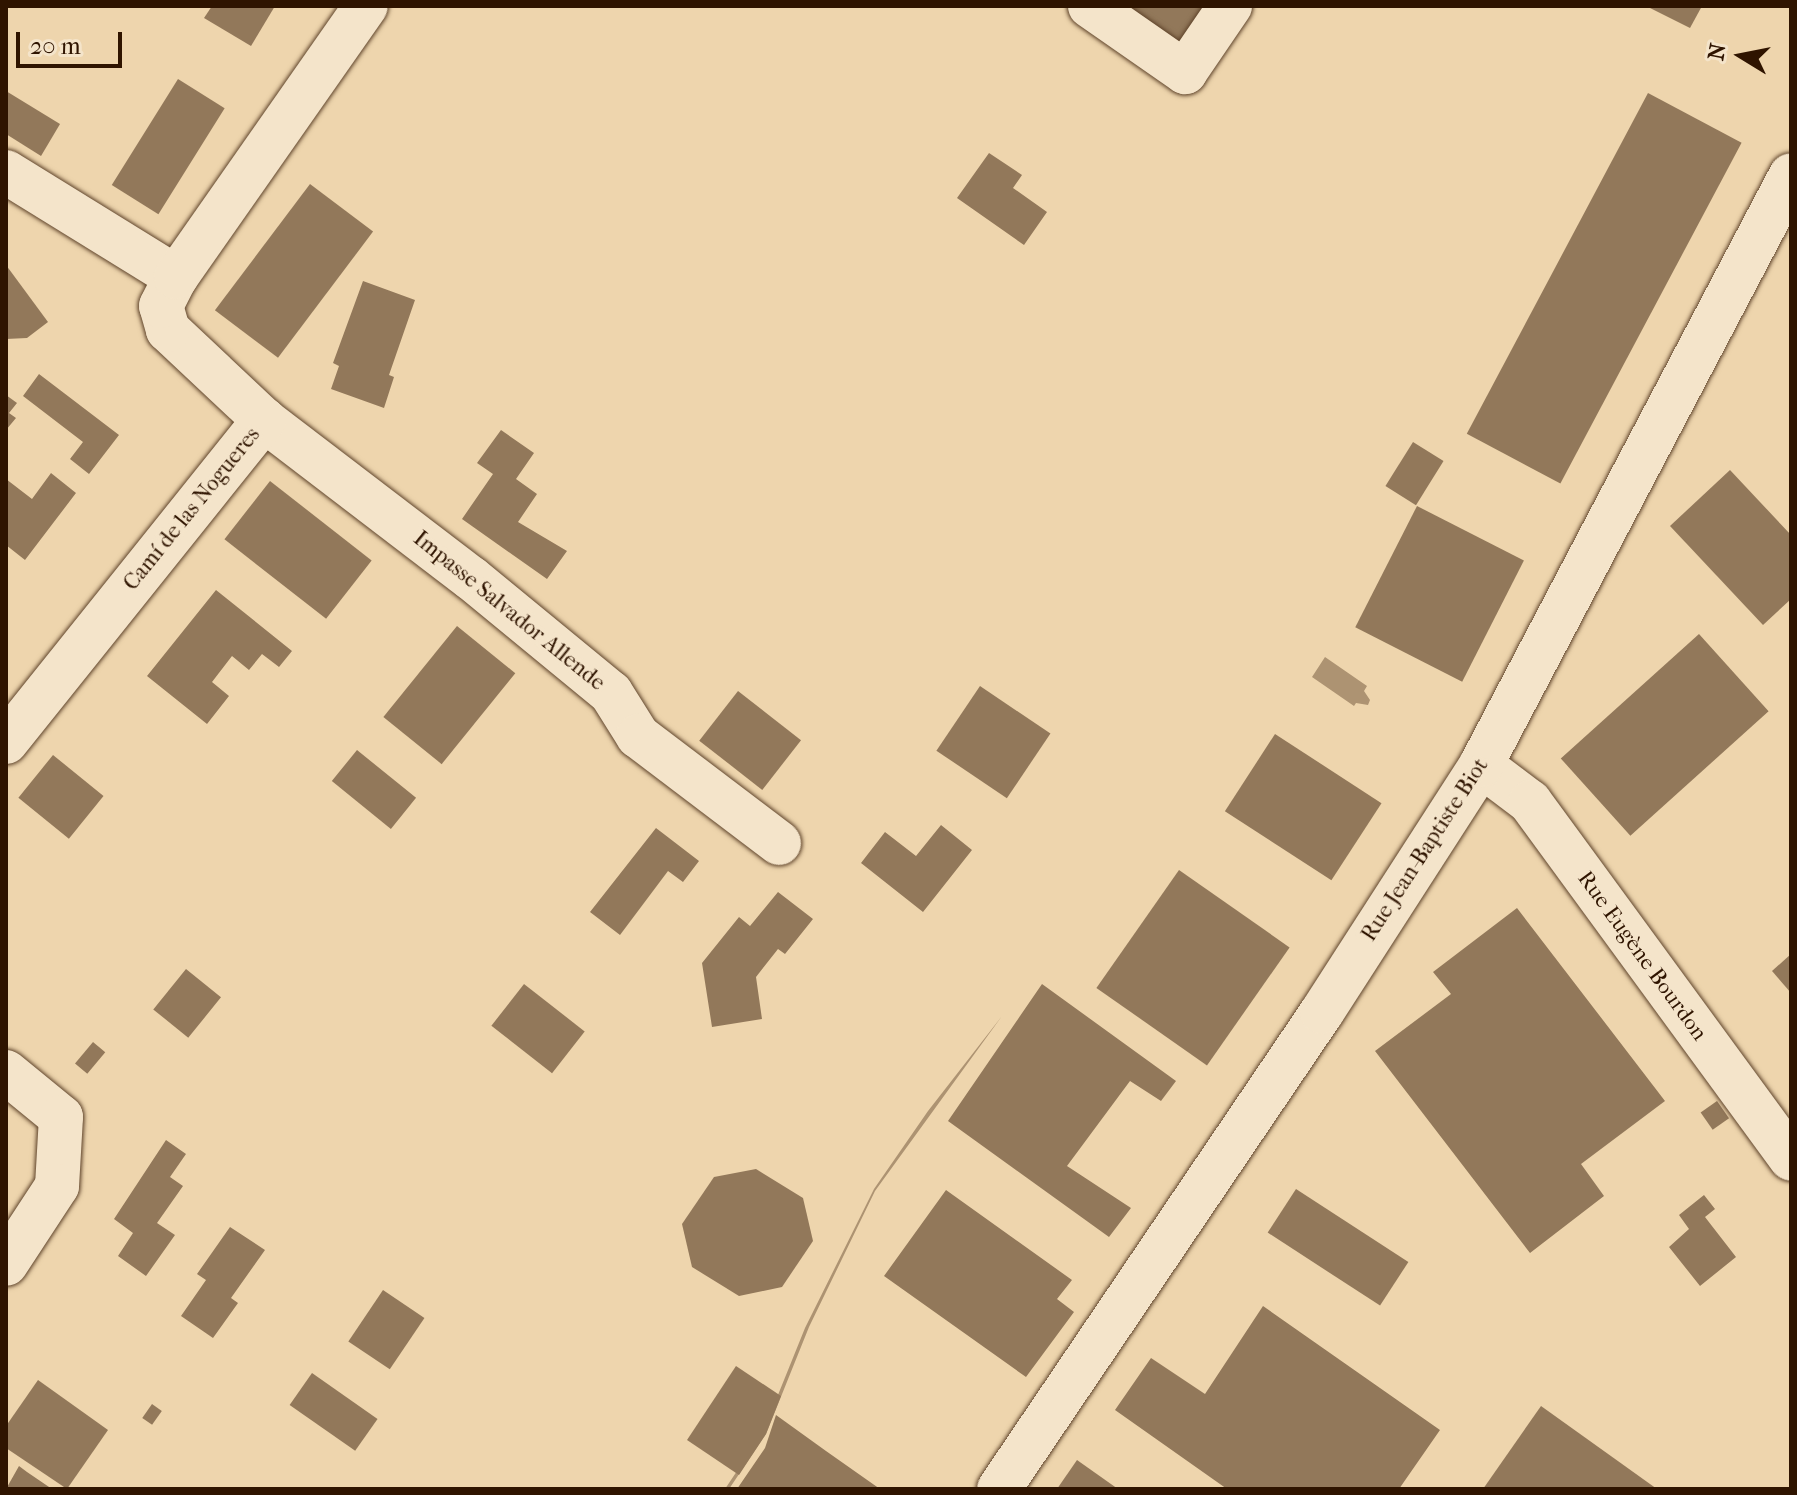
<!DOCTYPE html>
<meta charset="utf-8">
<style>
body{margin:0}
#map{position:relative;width:1797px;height:1495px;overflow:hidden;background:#eed5ad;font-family:"IM FELL French Canon",serif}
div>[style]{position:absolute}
.water>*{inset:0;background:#ad9372}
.building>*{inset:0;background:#92785a;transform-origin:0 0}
.roads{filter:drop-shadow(0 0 2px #5f442b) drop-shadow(0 0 2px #5f442b)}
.minor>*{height:44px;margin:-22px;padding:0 22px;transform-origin:22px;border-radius:22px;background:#f4e4ca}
span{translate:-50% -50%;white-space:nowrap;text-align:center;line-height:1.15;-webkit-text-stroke:8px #f4e4ca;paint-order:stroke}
.street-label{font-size:22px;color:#2f1400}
.frame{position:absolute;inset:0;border:8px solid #2f1400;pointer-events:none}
.north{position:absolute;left:1701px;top:16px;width:80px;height:80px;-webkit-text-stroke:6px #f4e4ca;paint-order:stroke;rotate:280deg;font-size:22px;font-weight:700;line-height:32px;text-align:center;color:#2f1400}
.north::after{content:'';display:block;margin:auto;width:28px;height:36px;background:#2f1400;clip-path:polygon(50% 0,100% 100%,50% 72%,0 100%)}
.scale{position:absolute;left:16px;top:32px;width:106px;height:36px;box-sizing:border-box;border:4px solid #2f1400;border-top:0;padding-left:10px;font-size:24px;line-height:28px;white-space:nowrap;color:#2f1400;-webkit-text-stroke:6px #f4e4ca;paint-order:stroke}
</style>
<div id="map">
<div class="water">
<div style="clip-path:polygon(1325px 657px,1367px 686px,1364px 691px,1370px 700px,1368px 705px,1356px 703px,1354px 706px,1312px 677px)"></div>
<div style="clip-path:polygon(1002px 1016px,875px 1191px,809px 1327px,766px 1434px,729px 1489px,725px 1489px,763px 1432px,805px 1328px,874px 1189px,928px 1111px)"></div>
</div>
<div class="building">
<div style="clip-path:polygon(212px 6px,275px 6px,251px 46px,204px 18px)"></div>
<div style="clip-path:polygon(1114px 6px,1211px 6px,1179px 52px)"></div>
<div style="clip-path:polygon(1646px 6px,1702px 6px,1690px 28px)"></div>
<div style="left:178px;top:79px;width:55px;height:125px;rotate:32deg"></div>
<div style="clip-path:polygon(6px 91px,60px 124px,41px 156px,6px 134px)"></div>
<div style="left:1648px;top:93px;width:106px;height:386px;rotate:28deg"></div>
<div style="clip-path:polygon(989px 153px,1022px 175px,1013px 188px,1047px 212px,1024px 245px,957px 198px)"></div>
<div style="left:310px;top:184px;width:79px;height:158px;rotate:37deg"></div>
<div style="clip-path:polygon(6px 265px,48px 322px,27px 338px,6px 339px)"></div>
<div style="clip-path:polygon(363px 281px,415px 300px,389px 375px,394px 377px,384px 408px,331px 389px,339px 366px,333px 363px)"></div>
<div style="clip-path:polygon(39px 374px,119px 435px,89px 474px,70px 459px,83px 442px,23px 396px)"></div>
<div style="clip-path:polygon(6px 395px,17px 403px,9px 413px,16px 418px,6px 430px)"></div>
<div style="clip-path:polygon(501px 430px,534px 453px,516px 479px,537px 494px,518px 522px,567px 551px,547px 579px,462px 519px,493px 474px,477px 463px)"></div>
<div style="left:1413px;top:442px;width:36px;height:52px;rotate:32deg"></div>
<div style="clip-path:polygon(1730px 470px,1791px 535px,1791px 599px,1763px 625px,1670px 526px)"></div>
<div style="clip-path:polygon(51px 473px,76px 493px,25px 560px,6px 545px,6px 479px,32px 499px)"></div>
<div style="left:270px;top:481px;width:129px;height:74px;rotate:38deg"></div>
<div style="left:1417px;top:506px;width:120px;height:136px;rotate:27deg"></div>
<div style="clip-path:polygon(216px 590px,292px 651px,279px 667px,262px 654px,249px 670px,232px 656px,212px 682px,229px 696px,207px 724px,147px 676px)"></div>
<div style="left:457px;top:626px;width:75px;height:117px;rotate:39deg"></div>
<div style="left:1699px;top:634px;width:104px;height:186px;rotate:48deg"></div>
<div style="left:980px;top:686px;width:85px;height:78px;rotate:34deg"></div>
<div style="left:738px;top:691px;width:80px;height:63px;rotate:38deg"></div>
<div style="left:1275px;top:734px;width:127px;height:92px;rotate:33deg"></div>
<div style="left:357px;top:750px;width:76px;height:40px;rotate:39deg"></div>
<div style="left:53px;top:755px;width:65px;height:55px;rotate:39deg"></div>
<div style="clip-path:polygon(941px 825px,972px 850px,923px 912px,861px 863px,885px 832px,916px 856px)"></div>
<div style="clip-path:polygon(656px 828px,699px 861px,683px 882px,668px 871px,620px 935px,590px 912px)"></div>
<div style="left:1179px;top:870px;width:135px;height:144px;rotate:35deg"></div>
<div style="clip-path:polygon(778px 892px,813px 919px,785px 954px,778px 949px,756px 977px,762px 1019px,712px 1027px,702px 963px,739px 917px,750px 926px)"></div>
<div style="clip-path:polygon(1517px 908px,1665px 1101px,1581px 1164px,1604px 1196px,1530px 1253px,1375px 1051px,1451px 994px,1433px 972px)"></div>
<div style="clip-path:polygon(1791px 954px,1791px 993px,1772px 971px)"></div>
<div style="left:186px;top:969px;width:45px;height:52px;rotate:39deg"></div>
<div style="left:524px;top:984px;width:77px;height:53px;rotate:38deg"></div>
<div style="clip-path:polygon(1042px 984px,1176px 1081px,1161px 1101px,1130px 1081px,1067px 1166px,1131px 1208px,1109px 1237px,948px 1121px)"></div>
<div style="left:93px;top:1042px;width:16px;height:28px;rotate:40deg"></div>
<div style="left:1717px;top:1101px;width:21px;height:20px;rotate:55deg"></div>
<div style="clip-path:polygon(166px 1140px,186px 1154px,170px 1177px,183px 1186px,157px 1223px,175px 1235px,146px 1276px,118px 1256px,133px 1233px,114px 1219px)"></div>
<div style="clip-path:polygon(756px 1169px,803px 1198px,813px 1241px,782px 1287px,739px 1296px,692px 1267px,682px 1224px,714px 1177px)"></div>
<div style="left:1296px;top:1189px;width:134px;height:52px;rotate:33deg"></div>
<div style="clip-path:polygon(946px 1190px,1072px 1280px,1057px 1299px,1074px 1312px,1026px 1377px,884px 1276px)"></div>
<div style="clip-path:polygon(1704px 1195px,1715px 1209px,1705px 1217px,1736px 1257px,1700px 1286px,1669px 1247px,1689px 1229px,1679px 1215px)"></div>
<div style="clip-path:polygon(230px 1227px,265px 1250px,231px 1298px,238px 1303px,213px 1338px,181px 1316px,206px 1280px,197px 1274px)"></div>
<div style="left:383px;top:1290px;width:50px;height:62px;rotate:34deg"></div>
<div style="clip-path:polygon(1263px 1306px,1440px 1430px,1399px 1489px,1227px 1489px,1115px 1410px,1151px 1358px,1205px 1394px)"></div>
<div style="clip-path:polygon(736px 1366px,781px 1396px,766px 1434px,739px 1475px,687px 1440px)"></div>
<div style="left:312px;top:1373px;width:80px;height:39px;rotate:35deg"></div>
<div style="clip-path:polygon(38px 1380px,108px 1430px,67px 1489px,6px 1448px,6px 1426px)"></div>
<div style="left:152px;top:1404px;width:12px;height:17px;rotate:35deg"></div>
<div style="clip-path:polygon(1541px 1406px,1657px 1489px,1483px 1489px)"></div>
<div style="clip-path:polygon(776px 1415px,826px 1451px,880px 1489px,737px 1489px,765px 1448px)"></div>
<div style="clip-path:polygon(1077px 1460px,1118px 1489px,1057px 1489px)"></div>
<div style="clip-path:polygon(19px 1466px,27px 1472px,52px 1489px,6px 1489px)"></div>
</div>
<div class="roads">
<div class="minor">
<div style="left:1090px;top:6px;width:116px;rotate:34.8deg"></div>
<div style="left:1185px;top:72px;width:80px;rotate:-55.7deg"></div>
<div style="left:6px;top:172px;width:200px;rotate:31.7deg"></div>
<div style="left:264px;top:420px;width:260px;rotate:37.4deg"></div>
<div style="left:471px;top:578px;width:181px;rotate:39.4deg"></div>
<div style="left:611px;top:693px;width:51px;rotate:57.9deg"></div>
<div style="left:638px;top:736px;width:177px;rotate:37.2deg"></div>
<div style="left:6px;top:742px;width:413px;rotate:-51.3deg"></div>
<div style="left:264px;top:420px;width:132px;rotate:-136.8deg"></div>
<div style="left:168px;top:330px;width:25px;rotate:-106deg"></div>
<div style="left:161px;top:306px;width:33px;rotate:-63deg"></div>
<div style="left:176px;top:277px;width:331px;rotate:-55deg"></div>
<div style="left:1481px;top:765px;width:61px;rotate:37.1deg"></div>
<div style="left:1530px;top:802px;width:442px;rotate:53.8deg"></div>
<div style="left:6px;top:1072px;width:71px;rotate:39.3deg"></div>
<div style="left:61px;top:1117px;width:69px;rotate:93.3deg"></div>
<div style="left:57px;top:1186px;width:93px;rotate:123.2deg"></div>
<div style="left:999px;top:1489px;width:576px;rotate:-55.9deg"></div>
<div style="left:1322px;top:1012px;width:294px;rotate:-57.2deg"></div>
<div style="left:1481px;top:765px;width:666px;rotate:-62.28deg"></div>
</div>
</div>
<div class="street-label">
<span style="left:192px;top:509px;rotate:-51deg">Camí de las Nogueres</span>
<span style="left:509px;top:611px;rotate:39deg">Impasse Salvador Allende</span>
<span style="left:1425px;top:850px;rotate:-57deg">Rue Jean-Baptiste Biot</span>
<span style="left:1642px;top:956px;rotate:54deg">Rue Eugène Bourdon</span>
</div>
<div class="frame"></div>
<div class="north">N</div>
<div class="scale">20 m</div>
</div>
